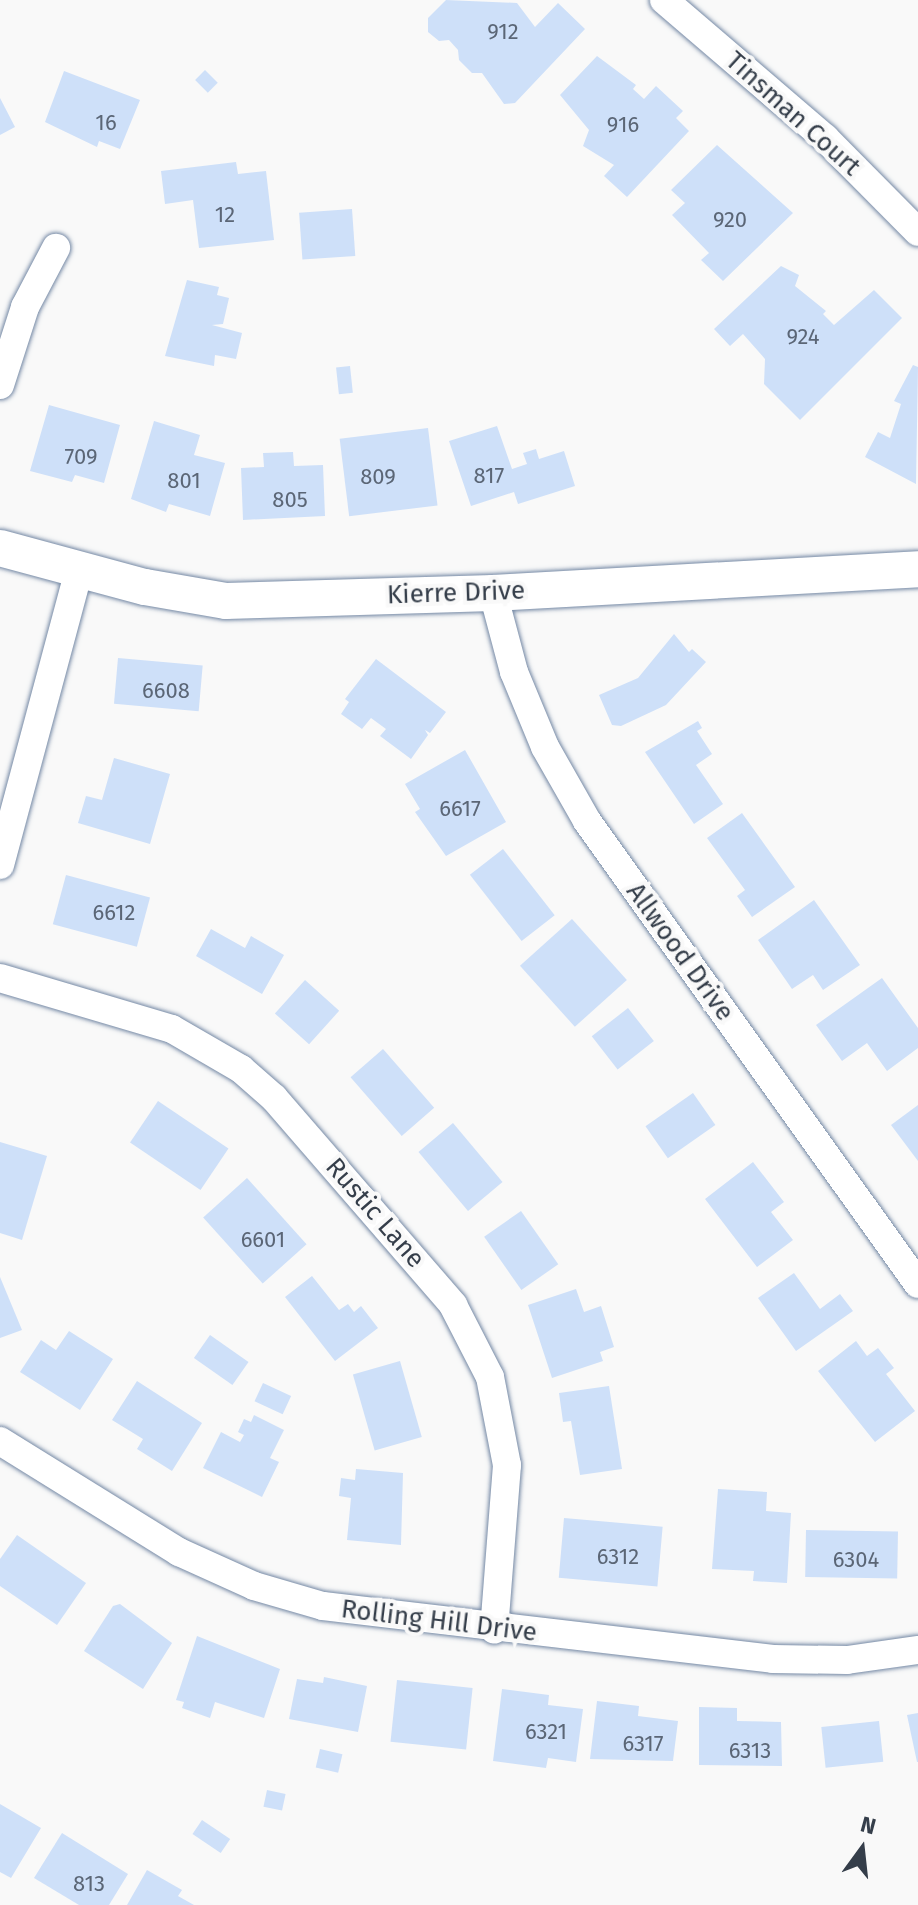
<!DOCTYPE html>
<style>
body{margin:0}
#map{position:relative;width:918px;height:1905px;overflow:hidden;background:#f9f9f9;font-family:"Fira Sans",sans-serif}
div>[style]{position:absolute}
.building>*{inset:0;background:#cee0f9;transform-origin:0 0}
.roads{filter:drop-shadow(0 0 2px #7589a5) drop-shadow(0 0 2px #7589a5)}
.minor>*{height:28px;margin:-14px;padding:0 14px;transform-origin:14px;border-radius:14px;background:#fff}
.tertiary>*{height:36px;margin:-18px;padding:0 18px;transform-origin:18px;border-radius:18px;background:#fff}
span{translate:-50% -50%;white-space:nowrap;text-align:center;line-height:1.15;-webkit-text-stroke:8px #f9f9f9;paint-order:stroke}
.number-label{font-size:22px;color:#5b6676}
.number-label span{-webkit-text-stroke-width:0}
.street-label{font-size:26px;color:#353e4a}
.north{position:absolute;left:822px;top:1809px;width:80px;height:80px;-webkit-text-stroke:6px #f9f9f9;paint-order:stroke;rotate:15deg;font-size:22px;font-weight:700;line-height:32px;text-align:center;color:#353e4a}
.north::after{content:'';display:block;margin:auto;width:28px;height:36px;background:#353e4a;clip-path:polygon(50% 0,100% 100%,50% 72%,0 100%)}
</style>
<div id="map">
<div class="building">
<div style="clip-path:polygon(446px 0,517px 3px,535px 27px,558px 3px,585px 29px,515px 103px,504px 104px,482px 73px,472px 73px,459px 60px,458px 50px,449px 40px,439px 41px,428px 32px,428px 18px)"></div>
<div style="clip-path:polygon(597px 56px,636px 85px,633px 89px,644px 99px,656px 86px,683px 111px,676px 118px,689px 131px,627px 197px,604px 176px,614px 165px,583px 146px,589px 130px,560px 95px)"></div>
<div style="left:205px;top:70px;width:18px;height:14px;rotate:45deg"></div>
<div style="clip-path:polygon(64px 71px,140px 100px,120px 149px,99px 141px,97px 147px,45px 122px)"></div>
<div style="clip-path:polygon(0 98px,15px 127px,0 135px)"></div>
<div style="clip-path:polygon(717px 145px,793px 213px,723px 281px,701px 260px,709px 253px,672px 215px,685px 203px,671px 190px)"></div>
<div style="clip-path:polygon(236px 162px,238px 174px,266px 171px,274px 240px,199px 248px,193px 200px,165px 204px,161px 171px)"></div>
<div style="left:352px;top:209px;width:47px;height:53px;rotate:86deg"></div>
<div style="clip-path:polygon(781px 266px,799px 275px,795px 286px,826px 311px,823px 314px,834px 325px,874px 290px,902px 318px,800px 420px,764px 384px,765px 359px,743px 334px,730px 346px,714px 329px)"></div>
<div style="clip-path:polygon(187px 280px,219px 287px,217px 295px,229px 298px,223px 324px,212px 325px,242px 333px,236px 359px,215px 355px,214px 366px,165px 356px)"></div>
<div style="clip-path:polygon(913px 365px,918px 367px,916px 484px,865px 457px,878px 432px,890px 438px,901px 404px,894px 401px)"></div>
<div style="left:350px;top:366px;width:27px;height:14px;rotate:84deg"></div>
<div style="clip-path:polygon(49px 405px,120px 425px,104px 483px,75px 475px,72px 482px,30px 471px)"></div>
<div style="clip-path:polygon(154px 421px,200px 435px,194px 455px,225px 463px,210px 516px,169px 504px,166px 512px,131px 499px)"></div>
<div style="clip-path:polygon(497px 426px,512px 469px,527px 464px,523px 453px,536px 449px,539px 459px,564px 451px,575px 486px,518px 504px,514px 492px,471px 506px,449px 441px)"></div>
<div style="left:428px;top:428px;width:78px;height:89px;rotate:83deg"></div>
<div style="clip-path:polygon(293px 452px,294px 466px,323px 465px,325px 516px,243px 520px,241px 468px,264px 467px,263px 453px)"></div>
<div style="clip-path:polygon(674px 634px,689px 652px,692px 649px,706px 662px,666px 705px,621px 726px,612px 725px,599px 695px,638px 678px)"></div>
<div style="left:118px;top:658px;width:85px;height:46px;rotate:5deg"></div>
<div style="clip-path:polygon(376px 659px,446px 712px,430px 733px,425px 730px,428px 735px,411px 759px,380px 736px,386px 729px,371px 718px,362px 729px,341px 714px,349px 702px,345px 699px)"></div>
<div style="clip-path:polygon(698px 721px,702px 728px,697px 731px,712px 754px,696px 765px,723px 804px,694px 824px,645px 752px)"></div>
<div style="clip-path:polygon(465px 750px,506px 822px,446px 856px,415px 812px,420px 809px,405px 784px)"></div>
<div style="clip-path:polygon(114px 758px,170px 774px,150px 844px,78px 823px,86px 796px,102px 800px)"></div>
<div style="clip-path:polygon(742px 813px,795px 887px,752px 917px,737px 896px,745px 890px,707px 838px)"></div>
<div style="left:503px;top:849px;width:84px;height:42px;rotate:52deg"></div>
<div style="left:66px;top:875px;width:87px;height:51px;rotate:15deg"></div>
<div style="clip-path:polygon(814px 900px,860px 965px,823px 990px,813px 975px,792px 989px,758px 940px)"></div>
<div style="left:572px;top:919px;width:82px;height:70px;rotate:48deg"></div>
<div style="clip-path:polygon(211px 929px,245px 948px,251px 936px,284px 955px,262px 994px,196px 956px)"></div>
<div style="clip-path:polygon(882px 978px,918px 1028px,918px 1048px,887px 1071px,867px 1043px,842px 1061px,816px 1025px)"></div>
<div style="left:305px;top:980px;width:46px;height:45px;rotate:42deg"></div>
<div style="left:628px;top:1008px;width:42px;height:46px;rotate:52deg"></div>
<div style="left:383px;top:1049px;width:78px;height:43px;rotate:49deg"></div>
<div style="left:693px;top:1093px;width:39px;height:58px;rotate:55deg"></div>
<div style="left:158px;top:1101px;width:85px;height:50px;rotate:34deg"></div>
<div style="clip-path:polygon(918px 1105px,918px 1161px,891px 1125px)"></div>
<div style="left:453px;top:1123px;width:77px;height:45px;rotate:50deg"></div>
<div style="clip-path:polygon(0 1142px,47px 1156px,22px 1240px,0 1233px)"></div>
<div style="clip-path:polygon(753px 1162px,784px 1202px,771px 1212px,793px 1240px,757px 1267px,705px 1199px)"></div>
<div style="left:247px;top:1178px;width:89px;height:59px;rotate:48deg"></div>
<div style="left:521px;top:1211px;width:65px;height:45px;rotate:55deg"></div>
<div style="clip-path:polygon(794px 1273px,820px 1309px,840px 1294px,853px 1311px,796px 1351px,758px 1298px)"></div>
<div style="clip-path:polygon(312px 1276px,339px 1310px,348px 1304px,354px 1312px,361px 1306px,378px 1328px,335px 1361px,285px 1297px)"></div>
<div style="clip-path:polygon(0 1277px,22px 1330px,0 1338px)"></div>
<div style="clip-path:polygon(576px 1289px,584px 1312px,601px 1306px,614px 1347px,600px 1352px,603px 1361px,552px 1378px,528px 1305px)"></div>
<div style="clip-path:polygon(69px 1331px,113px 1359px,80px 1410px,20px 1372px,41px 1340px,56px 1350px)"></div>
<div style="left:210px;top:1335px;width:47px;height:28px;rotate:35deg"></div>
<div style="clip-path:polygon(856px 1341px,867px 1356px,878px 1348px,894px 1368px,886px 1374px,915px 1411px,875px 1442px,818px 1371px)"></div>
<div style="left:400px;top:1361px;width:79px;height:49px;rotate:74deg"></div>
<div style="clip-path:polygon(137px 1381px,202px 1423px,172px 1471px,137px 1449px,143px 1439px,112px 1420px)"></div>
<div style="left:263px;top:1383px;width:31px;height:20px;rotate:25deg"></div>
<div style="clip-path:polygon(609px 1386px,622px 1469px,580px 1475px,571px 1421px,563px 1422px,559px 1393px)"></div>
<div style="clip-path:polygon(254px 1415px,284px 1430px,270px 1458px,279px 1462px,262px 1497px,203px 1468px,221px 1432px,240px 1442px,244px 1435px,238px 1432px,244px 1419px,251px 1422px)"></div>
<div style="clip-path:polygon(356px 1469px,403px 1473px,401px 1545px,347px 1540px,351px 1498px,339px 1496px,341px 1478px,355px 1480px)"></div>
<div style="clip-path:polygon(718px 1489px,767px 1492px,766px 1511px,791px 1513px,787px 1583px,753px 1581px,754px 1571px,712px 1569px)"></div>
<div style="left:564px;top:1518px;width:99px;height:60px;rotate:5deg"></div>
<div style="left:806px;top:1530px;width:92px;height:47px;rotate:1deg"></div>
<div style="clip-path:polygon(17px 1535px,86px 1583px,57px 1625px,0 1586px,0 1559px)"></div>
<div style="clip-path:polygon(120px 1604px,172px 1643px,143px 1689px,84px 1651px,113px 1606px)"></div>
<div style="clip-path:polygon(197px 1636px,280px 1669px,264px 1718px,215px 1702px,210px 1718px,182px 1708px,184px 1702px,176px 1700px)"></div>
<div style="clip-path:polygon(324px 1677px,367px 1686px,358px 1732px,289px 1719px,297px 1679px,323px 1683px)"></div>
<div style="left:397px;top:1680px;width:76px;height:62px;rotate:6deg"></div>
<div style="clip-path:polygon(502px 1689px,549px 1695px,548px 1705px,583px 1709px,576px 1762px,548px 1758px,546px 1768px,493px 1761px)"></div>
<div style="clip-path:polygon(597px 1701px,639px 1706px,638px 1716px,678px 1721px,673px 1761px,590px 1759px)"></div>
<div style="clip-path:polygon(699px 1707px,737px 1708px,737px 1721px,781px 1722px,782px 1766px,699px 1765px)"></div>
<div style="clip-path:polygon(918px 1713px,918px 1762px,917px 1762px,907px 1715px)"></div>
<div style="left:879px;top:1721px;width:41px;height:58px;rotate:84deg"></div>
<div style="left:320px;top:1749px;width:23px;height:19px;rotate:13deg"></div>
<div style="left:267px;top:1790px;width:19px;height:17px;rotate:12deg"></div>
<div style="clip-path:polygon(0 1804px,41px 1828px,11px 1878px,0 1872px)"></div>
<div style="left:202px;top:1820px;width:34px;height:17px;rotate:34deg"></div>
<div style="clip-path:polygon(62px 1833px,128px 1874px,109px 1905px,79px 1905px,34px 1878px)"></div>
<div style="clip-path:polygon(147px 1870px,182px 1890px,178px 1896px,194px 1905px,127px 1905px)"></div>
</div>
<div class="roads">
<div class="minor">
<div style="left:664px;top:0;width:212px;rotate:40.6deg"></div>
<div style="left:825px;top:138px;width:132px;rotate:45.3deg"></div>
<div style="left:0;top:385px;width:82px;rotate:-72.2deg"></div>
<div style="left:25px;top:307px;width:67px;rotate:-62.3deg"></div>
<div style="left:493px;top:593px;width:82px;rotate:75.1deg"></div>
<div style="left:514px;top:672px;width:81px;rotate:67.5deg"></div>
<div style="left:545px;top:747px;width:85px;rotate:60.4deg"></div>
<div style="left:587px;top:821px;width:569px;rotate:54.44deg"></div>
<div style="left:0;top:865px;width:305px;rotate:-75deg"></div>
<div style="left:0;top:978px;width:179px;rotate:16.5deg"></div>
<div style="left:172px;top:1029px;width:80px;rotate:30.1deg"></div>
<div style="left:241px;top:1069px;width:44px;rotate:41.3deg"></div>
<div style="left:274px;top:1098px;width:274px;rotate:49.1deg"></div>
<div style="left:453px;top:1305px;width:81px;rotate:62.8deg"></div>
<div style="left:490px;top:1377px;width:90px;rotate:79.1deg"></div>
<div style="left:507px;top:1465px;width:165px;rotate:94.5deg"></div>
<div style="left:0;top:1441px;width:211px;rotate:31.8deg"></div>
<div style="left:179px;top:1552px;width:82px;rotate:24.4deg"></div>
<div style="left:254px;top:1586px;width:72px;rotate:16.2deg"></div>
<div style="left:323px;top:1606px;width:453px;rotate:6.7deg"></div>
<div style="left:773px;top:1659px;width:74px;rotate:0.8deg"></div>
<div style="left:847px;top:1660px;width:72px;rotate:-8deg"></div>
</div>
<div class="tertiary">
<div style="left:0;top:548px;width:150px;rotate:15.1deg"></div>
<div style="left:145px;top:587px;width:82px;rotate:9.8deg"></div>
<div style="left:226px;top:601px;width:267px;rotate:-1.7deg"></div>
<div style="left:493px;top:593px;width:426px;rotate:-3.2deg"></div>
</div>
</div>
<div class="number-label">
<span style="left:503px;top:32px">912</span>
<span style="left:106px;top:123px">16</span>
<span style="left:623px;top:125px">916</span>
<span style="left:225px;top:215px">12</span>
<span style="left:730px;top:220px">920</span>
<span style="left:803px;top:337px">924</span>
<span style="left:81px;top:457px">709</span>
<span style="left:489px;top:476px">817</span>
<span style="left:378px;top:477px">809</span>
<span style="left:184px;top:481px">801</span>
<span style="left:290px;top:500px">805</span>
<span style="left:166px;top:691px">6608</span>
<span style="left:460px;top:809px">6617</span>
<span style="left:114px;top:913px">6612</span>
<span style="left:263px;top:1240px">6601</span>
<span style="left:618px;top:1557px">6312</span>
<span style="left:856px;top:1560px">6304</span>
<span style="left:546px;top:1732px">6321</span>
<span style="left:643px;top:1744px">6317</span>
<span style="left:750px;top:1751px">6313</span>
<span style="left:89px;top:1884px">813</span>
</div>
<div class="street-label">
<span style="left:793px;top:114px;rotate:42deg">Tinsman Court</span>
<span style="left:456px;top:593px;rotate:-2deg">Kierre Drive</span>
<span style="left:680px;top:952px;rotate:54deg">Allwood Drive</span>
<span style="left:375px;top:1213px;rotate:49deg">Rustic Lane</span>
<span style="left:439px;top:1621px;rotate:7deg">Rolling Hill Drive</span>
</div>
<div class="north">N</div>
</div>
